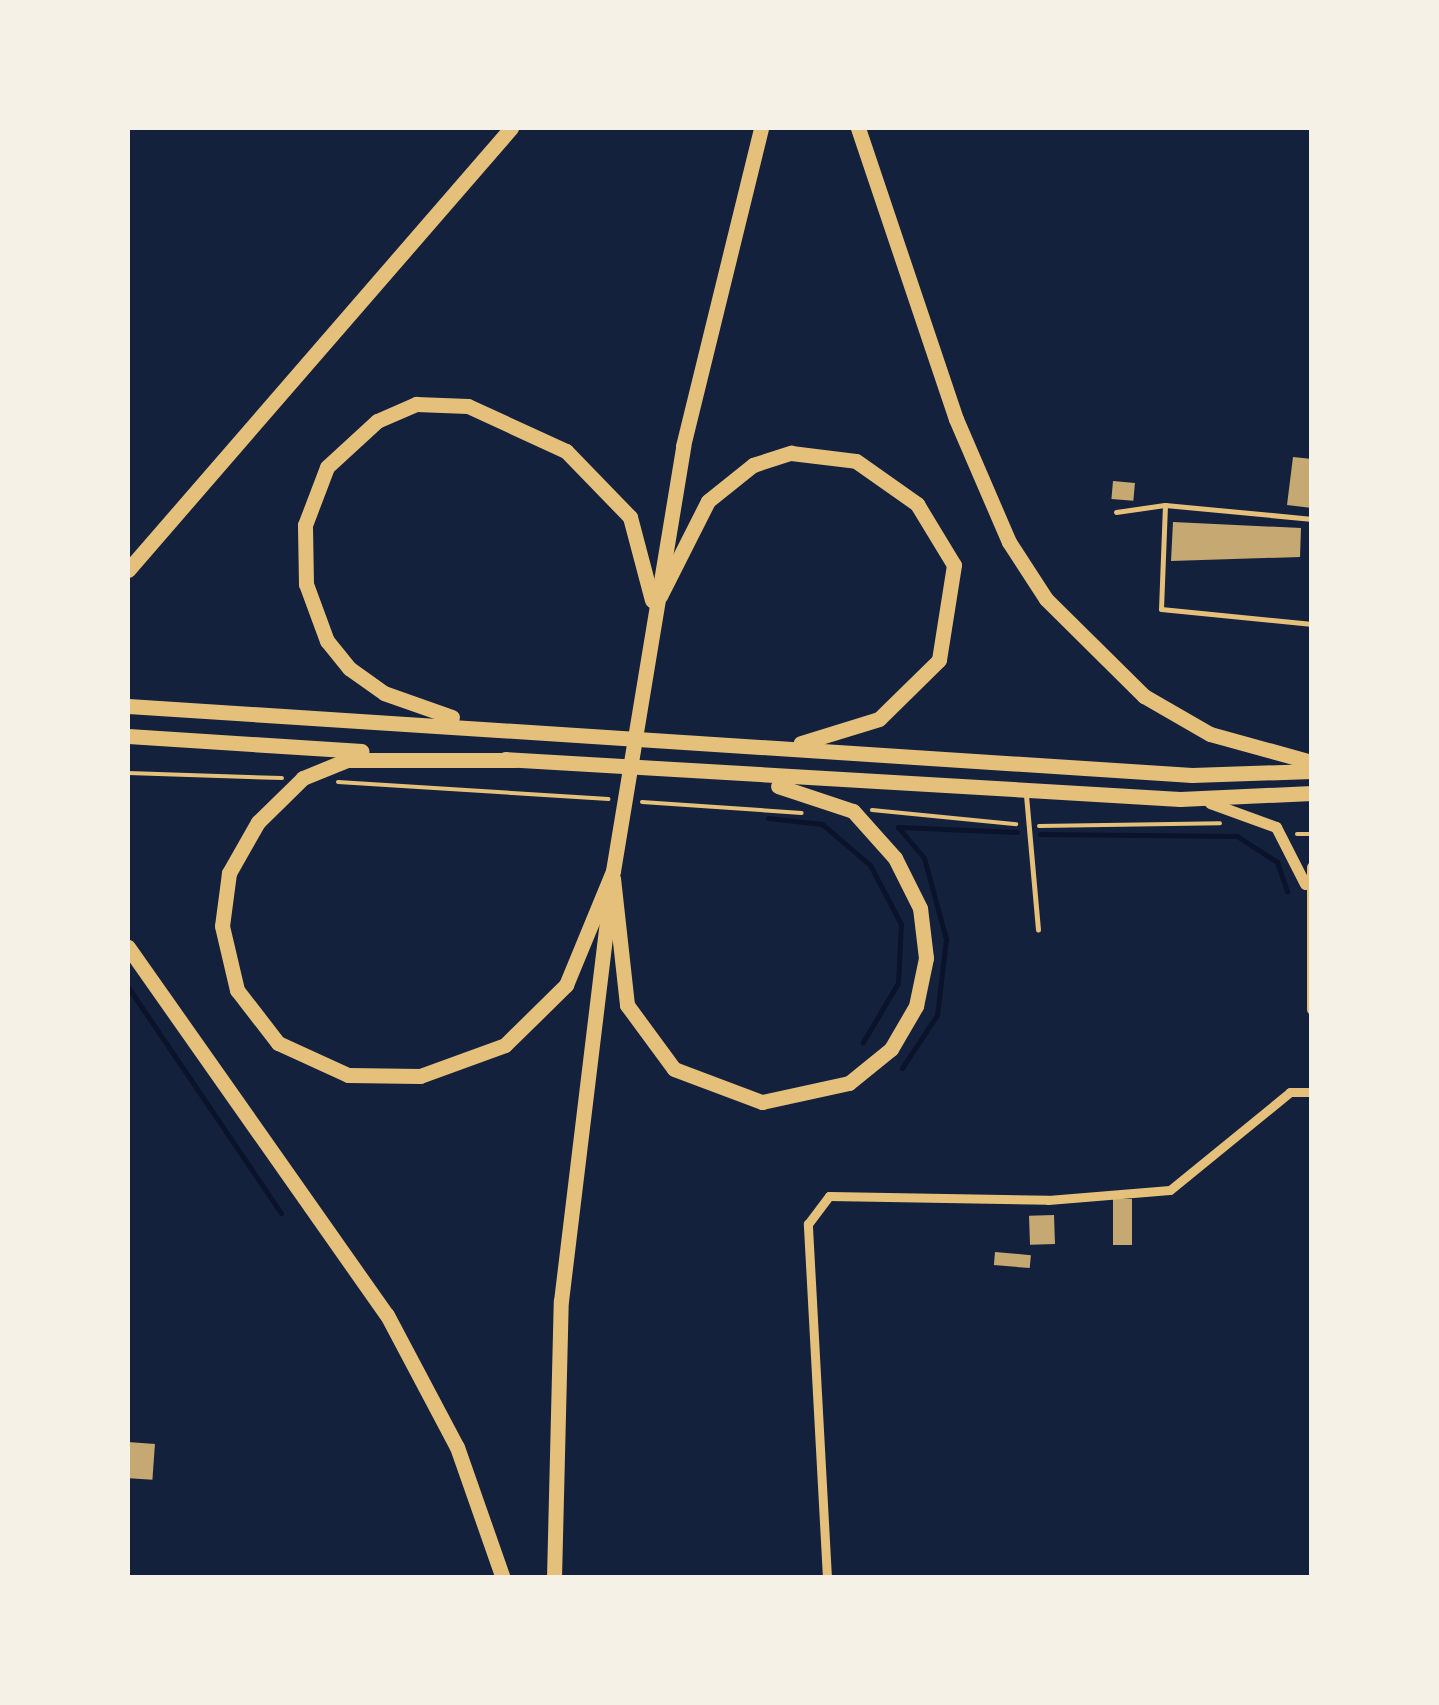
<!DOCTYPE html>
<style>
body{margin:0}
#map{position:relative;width:1439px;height:1705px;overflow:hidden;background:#14213d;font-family:Ubuntu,sans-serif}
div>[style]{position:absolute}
.stream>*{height:5px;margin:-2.5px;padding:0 2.5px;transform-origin:2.5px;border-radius:2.5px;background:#0b132b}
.building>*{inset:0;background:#c6a872;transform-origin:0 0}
.path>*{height:4px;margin:-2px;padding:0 2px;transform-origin:2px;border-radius:2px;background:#e5c07b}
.service>*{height:5px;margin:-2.5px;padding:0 2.5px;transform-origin:2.5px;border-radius:2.5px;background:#e5c07b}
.minor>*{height:9px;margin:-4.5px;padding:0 4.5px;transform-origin:4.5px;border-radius:4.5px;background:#e5c07b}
.tertiary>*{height:11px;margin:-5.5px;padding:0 5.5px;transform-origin:5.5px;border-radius:5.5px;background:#e5c07b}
.primary>*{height:15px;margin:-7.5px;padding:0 7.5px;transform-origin:7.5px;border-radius:7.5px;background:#e5c07b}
.trunk>*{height:15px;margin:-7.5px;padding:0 7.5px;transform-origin:7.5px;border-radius:7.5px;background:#e5c07b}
span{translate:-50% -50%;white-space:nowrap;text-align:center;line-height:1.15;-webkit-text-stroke:10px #f6f1e7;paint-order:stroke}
.frame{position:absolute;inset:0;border:130px solid #f6f1e7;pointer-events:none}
</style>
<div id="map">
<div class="stream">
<div style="left:768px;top:818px;width:54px;rotate:6.3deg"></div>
<div style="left:822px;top:824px;width:63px;rotate:40.5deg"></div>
<div style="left:870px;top:865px;width:67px;rotate:62.3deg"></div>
<div style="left:901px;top:924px;width:59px;rotate:92.9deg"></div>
<div style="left:898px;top:983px;width:69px;rotate:120.7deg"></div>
<div style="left:1040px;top:834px;width:197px;rotate:0.6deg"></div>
<div style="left:1237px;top:836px;width:48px;rotate:33deg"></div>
<div style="left:1277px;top:862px;width:31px;rotate:71deg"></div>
<div style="left:128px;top:987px;width:273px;rotate:55.9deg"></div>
<div style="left:902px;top:1068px;width:64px;rotate:-56.6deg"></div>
<div style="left:937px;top:1015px;width:77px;rotate:-83.2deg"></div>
<div style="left:946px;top:939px;width:84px;rotate:-105.2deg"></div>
<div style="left:924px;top:858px;width:40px;rotate:-130deg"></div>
<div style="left:898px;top:827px;width:119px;rotate:2.4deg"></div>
</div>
<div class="building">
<div style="clip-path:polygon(1293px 457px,1312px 459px,1312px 508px,1287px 505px)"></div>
<div style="left:1113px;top:481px;width:22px;height:18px;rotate:5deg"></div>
<div style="clip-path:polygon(1173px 522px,1301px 528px,1300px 557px,1171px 561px)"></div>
<div style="left:1113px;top:1199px;width:19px;height:46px"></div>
<div style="left:1054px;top:1215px;width:29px;height:25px;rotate:88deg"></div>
<div style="left:995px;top:1252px;width:36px;height:13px;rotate:5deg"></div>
<div style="left:128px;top:1442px;width:27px;height:36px;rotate:4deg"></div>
</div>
<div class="path">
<div style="left:128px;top:773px;width:154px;rotate:1.9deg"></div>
<div style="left:338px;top:782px;width:271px;rotate:3.6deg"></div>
<div style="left:642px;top:802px;width:160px;rotate:3.9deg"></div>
<div style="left:872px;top:810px;width:145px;rotate:5.6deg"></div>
<div style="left:1039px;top:826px;width:181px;rotate:-0.9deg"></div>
<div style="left:1297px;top:834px;width:13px"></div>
</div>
<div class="service">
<div style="left:1165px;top:505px;width:104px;rotate:92.2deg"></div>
<div style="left:1161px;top:609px;width:152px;rotate:5.7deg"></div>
<div style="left:1116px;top:512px;width:49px;rotate:-8.1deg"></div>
<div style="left:1165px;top:505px;width:148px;rotate:5.4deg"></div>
<div style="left:1026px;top:795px;width:135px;rotate:84.9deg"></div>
</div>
<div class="minor">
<div style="left:827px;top:1578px;width:355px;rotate:-93.1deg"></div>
<div style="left:808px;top:1224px;width:35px;rotate:-53deg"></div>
<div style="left:829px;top:1196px;width:219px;rotate:1deg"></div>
<div style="left:1048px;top:1200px;width:122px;rotate:-4.7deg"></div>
<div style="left:1170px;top:1190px;width:155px;rotate:-39.2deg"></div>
<div style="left:1290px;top:1092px;width:22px"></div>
</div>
<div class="tertiary">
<div style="left:1210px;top:803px;width:70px;rotate:20deg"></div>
<div style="left:1276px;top:827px;width:64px;rotate:63deg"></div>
<div style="left:1312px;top:867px;width:142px;rotate:90deg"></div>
</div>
<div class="primary">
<div style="left:1180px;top:799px;width:132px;rotate:-2.6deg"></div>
<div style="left:554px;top:1578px;width:277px;rotate:-88.6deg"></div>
<div style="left:561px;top:1301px;width:419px;rotate:-83.1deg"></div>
</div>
<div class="trunk">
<div style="left:858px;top:128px;width:307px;rotate:71.4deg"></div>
<div style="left:956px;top:419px;width:134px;rotate:66.7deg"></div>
<div style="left:1009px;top:542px;width:68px;rotate:57deg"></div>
<div style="left:1046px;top:599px;width:138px;rotate:44.7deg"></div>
<div style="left:1144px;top:696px;width:76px;rotate:29.9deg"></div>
<div style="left:1210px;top:734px;width:106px;rotate:15.4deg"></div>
<div style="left:128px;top:570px;width:585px;rotate:-49.09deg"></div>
<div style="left:660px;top:596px;width:106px;rotate:-63.2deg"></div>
<div style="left:708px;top:501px;width:58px;rotate:-38.7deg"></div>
<div style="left:753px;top:465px;width:40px;rotate:-18deg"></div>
<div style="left:791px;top:453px;width:65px;rotate:7deg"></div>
<div style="left:856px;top:461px;width:75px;rotate:35.2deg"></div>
<div style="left:917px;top:504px;width:71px;rotate:58.8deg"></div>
<div style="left:954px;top:565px;width:96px;rotate:99deg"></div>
<div style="left:939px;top:660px;width:84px;rotate:135.5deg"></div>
<div style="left:879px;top:719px;width:82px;rotate:162.9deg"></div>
<div style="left:128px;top:706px;width:1066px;rotate:3.71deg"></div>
<div style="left:1192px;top:775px;width:120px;rotate:-1.9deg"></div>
<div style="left:452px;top:717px;width:72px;rotate:-160.6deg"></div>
<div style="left:384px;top:693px;width:43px;rotate:-144.5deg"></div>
<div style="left:349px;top:668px;width:35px;rotate:-129deg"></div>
<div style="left:327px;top:641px;width:61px;rotate:-110.2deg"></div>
<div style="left:306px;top:584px;width:59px;rotate:-91deg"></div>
<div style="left:305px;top:525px;width:62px;rotate:-69.2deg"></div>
<div style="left:327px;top:467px;width:68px;rotate:-42.6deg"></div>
<div style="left:377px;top:421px;width:43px;rotate:-23.6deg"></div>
<div style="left:416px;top:404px;width:52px;rotate:2.2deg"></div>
<div style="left:468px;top:406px;width:108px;rotate:24.7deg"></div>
<div style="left:566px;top:451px;width:92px;rotate:45.9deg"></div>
<div style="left:630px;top:517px;width:86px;rotate:75.2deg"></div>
<div style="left:128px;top:736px;width:234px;rotate:3.7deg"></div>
<div style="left:505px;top:759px;width:676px;rotate:3.39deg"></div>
<div style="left:515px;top:760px;width:168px;rotate:180deg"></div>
<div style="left:347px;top:760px;width:48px;rotate:157.8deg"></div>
<div style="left:303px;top:778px;width:63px;rotate:135.6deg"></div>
<div style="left:258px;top:822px;width:59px;rotate:119.6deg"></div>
<div style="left:229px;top:873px;width:53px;rotate:97.5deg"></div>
<div style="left:222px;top:926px;width:66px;rotate:76.8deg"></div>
<div style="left:237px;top:990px;width:67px;rotate:52.3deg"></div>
<div style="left:278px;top:1043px;width:77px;rotate:24.6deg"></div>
<div style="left:348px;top:1075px;width:72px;rotate:0.8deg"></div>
<div style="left:420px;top:1076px;width:90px;rotate:-20deg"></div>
<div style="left:505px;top:1045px;width:86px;rotate:-44.5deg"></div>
<div style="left:566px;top:985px;width:123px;rotate:-67.6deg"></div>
<div style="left:613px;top:871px;width:431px;rotate:-80.6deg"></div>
<div style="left:683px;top:446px;width:327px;rotate:-76.2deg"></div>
<div style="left:613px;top:878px;width:128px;rotate:83.7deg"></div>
<div style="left:627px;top:1005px;width:79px;rotate:53.7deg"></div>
<div style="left:674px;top:1069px;width:94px;rotate:20.6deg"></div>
<div style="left:762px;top:1102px;width:89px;rotate:-12.3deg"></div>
<div style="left:849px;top:1083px;width:54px;rotate:-39deg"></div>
<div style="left:891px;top:1049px;width:50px;rotate:-59.8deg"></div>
<div style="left:916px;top:1006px;width:49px;rotate:-78.2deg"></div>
<div style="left:926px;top:958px;width:50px;rotate:-96.8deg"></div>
<div style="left:920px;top:908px;width:56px;rotate:-116.6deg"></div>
<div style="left:895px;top:858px;width:63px;rotate:-131.8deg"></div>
<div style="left:853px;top:811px;width:79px;rotate:-161.6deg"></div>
<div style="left:128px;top:947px;width:450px;rotate:54.9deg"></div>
<div style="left:387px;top:1315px;width:149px;rotate:62.1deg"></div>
<div style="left:457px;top:1447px;width:139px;rotate:70.7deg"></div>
</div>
<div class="frame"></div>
</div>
